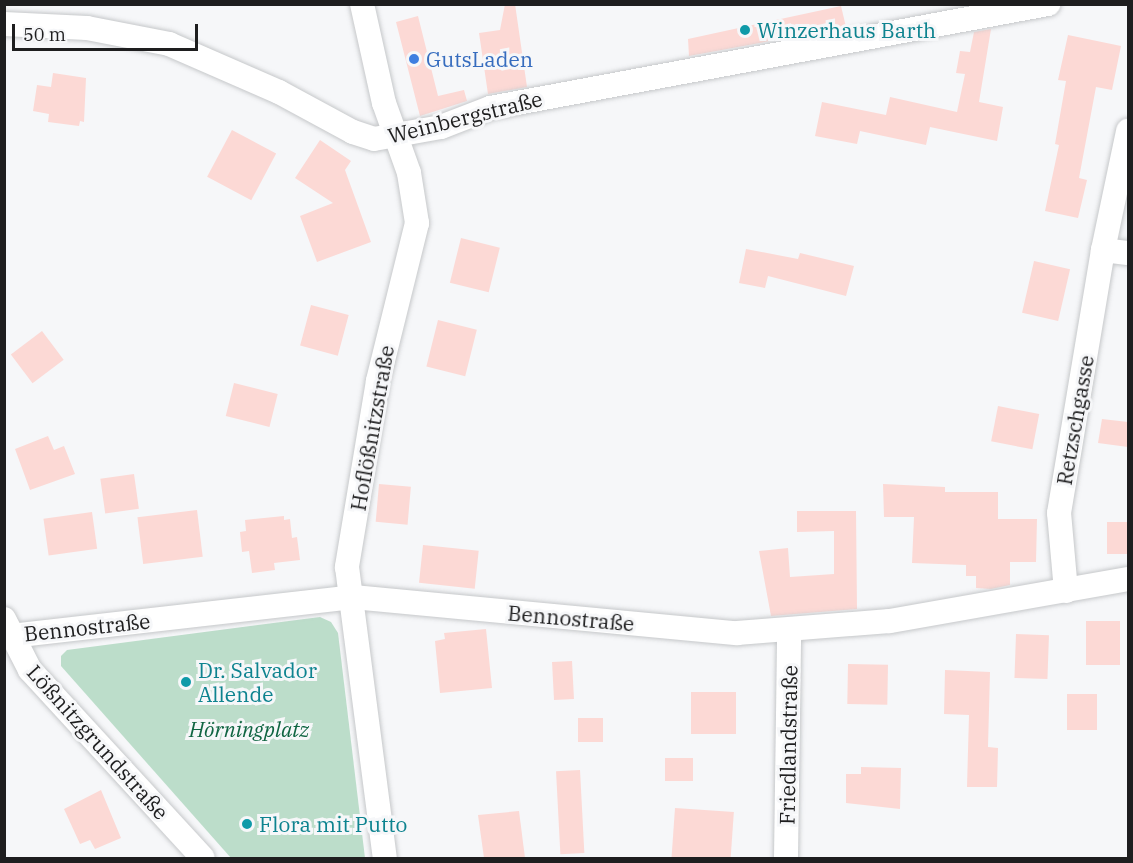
<!DOCTYPE html>
<meta charset="utf-8">
<style>
body{margin:0}
#map{position:relative;width:1133px;height:863px;overflow:hidden;background:#f6f7f9;font-family:"IBM Plex Serif",serif}
div>[style]{position:absolute}
.green>*{inset:0;background:#bcddca}
.building>*{inset:0;background:#fcd9d5;transform-origin:0 0}
.roads{filter:drop-shadow(0 0 2px #c6c8ca) drop-shadow(0 0 2px #c6c8ca)}
.street>*{height:24px;margin:-12px;padding:0 12px;transform-origin:12px;border-radius:12px;background:#fff}
.dots>*{width:16px;height:16px;translate:-50% -50%;box-sizing:border-box;border:3px solid #f6f7f9;border-radius:50%}
span{translate:-50% -50%;white-space:nowrap;text-align:center;line-height:1.15;-webkit-text-stroke:6px #f6f7f9;paint-order:stroke}
.culture-label{font-size:21px;color:#0d838f}
.left{translate:0 -50%;text-align:left}
.shop-label{font-size:21px;color:#366cbe}
.street-label{font-size:21px;color:#1e1e1f}
.park-label{font-size:21px;color:#106542;font-style:italic}
.frame{position:absolute;inset:0;border:6px solid #1e1e1f;pointer-events:none}
.scale{position:absolute;left:12px;top:24px;width:186px;height:27px;box-sizing:border-box;border:3px solid #1e1e1f;border-top:0;padding-left:8px;font-size:18px;line-height:21px;white-space:nowrap;color:#1e1e1f;-webkit-text-stroke:4px #f6f7f9;paint-order:stroke}
</style>
<div id="map">
<div class="green">
<div style="clip-path:polygon(320px 617px,331px 622px,338px 633px,365px 858px,231px 858px,61px 666px,61px 656px,67px 650px)"></div>
</div>
<div class="building">
<div style="clip-path:polygon(505px 4px,515px 4px,527px 87px,488px 94px,479px 33px,500px 30px)"></div>
<div style="clip-path:polygon(841px 6px,846px 27px,689px 56px,688px 39px)"></div>
<div style="clip-path:polygon(418px 16px,438px 96px,464px 90px,467px 101px,420px 116px,396px 22px)"></div>
<div style="clip-path:polygon(991px 29px,979px 102px,1003px 107px,997px 141px,930px 127px,926px 145px,860px 131px,857px 144px,815px 136px,822px 102px,886px 115px,890px 97px,957px 112px,965px 74px,956px 73px,960px 51px,970px 52px,974px 32px)"></div>
<div style="clip-path:polygon(1068px 35px,1121px 46px,1112px 90px,1096px 87px,1079px 178px,1087px 180px,1078px 218px,1045px 211px,1059px 145px,1055px 144px,1066px 81px,1058px 80px)"></div>
<div style="clip-path:polygon(53px 73px,86px 78px,84px 122px,80px 121px,79px 126px,48px 122px,49px 114px,33px 111px,37px 85px,51px 87px)"></div>
<div style="left:232px;top:130px;width:50px;height:53px;rotate:28deg"></div>
<div style="clip-path:polygon(320px 140px,351px 161px,345px 170px,371px 242px,317px 262px,300px 216px,333px 203px,295px 178px)"></div>
<div style="left:461px;top:238px;width:40px;height:46px;rotate:14deg"></div>
<div style="clip-path:polygon(746px 249px,798px 259px,800px 253px,854px 266px,846px 296px,768px 276px,765px 288px,739px 283px)"></div>
<div style="left:1034px;top:261px;width:37px;height:53px;rotate:13deg"></div>
<div style="left:311px;top:305px;width:39px;height:42px;rotate:15deg"></div>
<div style="left:438px;top:320px;width:40px;height:48px;rotate:14deg"></div>
<div style="left:42px;top:331px;width:36px;height:39px;rotate:53deg"></div>
<div style="left:234px;top:383px;width:45px;height:34px;rotate:14deg"></div>
<div style="left:998px;top:406px;width:42px;height:36px;rotate:11deg"></div>
<div style="clip-path:polygon(1102px 419px,1128px 422px,1128px 447px,1098px 443px)"></div>
<div style="clip-path:polygon(48px 436px,54px 450px,64px 446px,75px 474px,30px 490px,15px 449px)"></div>
<div style="left:134px;top:474px;width:35px;height:34px;rotate:82deg"></div>
<div style="left:379px;top:484px;width:32px;height:38px;rotate:5deg"></div>
<div style="clip-path:polygon(883px 484px,945px 487px,945px 492px,998px 492px,998px 519px,1037px 519px,1036px 562px,1010px 562px,1010px 585px,991px 589px,976px 588px,976px 576px,966px 576px,966px 565px,912px 563px,914px 517px,884px 517px)"></div>
<div style="left:197px;top:510px;width:47px;height:60px;rotate:83deg"></div>
<div style="clip-path:polygon(797px 511px,856px 511px,857px 609px,771px 616px,759px 551px,788px 548px,790px 577px,834px 574px,834px 531px,797px 532px)"></div>
<div style="left:92px;top:512px;width:37px;height:49px;rotate:82deg"></div>
<div style="clip-path:polygon(284px 516px,284px 520px,290px 519px,292px 538px,297px 537px,300px 560px,274px 563px,275px 570px,252px 573px,249px 551px,242px 552px,240px 532px,246px 531px,245px 520px)"></div>
<div style="left:1128px;top:522px;width:32px;height:21px;rotate:90deg"></div>
<div style="left:423px;top:545px;width:56px;height:38px;rotate:6deg"></div>
<div style="left:1086px;top:621px;width:34px;height:44px"></div>
<div style="clip-path:polygon(486px 629px,492px 688px,440px 693px,435px 641px,445px 639px,444px 633px)"></div>
<div style="left:1016px;top:634px;width:33px;height:44px;rotate:2deg"></div>
<div style="left:572px;top:661px;width:38px;height:20px;rotate:87deg"></div>
<div style="left:848px;top:664px;width:40px;height:40px;rotate:1deg"></div>
<div style="clip-path:polygon(945px 670px,990px 672px,988px 747px,998px 748px,997px 787px,967px 787px,969px 715px,944px 714px)"></div>
<div style="left:691px;top:692px;width:45px;height:42px"></div>
<div style="left:1067px;top:694px;width:30px;height:36px"></div>
<div style="left:603px;top:718px;width:24px;height:25px;rotate:90deg"></div>
<div style="left:665px;top:758px;width:28px;height:23px"></div>
<div style="clip-path:polygon(861px 767px,901px 768px,900px 809px,846px 803px,846px 774px,861px 774px)"></div>
<div style="left:580px;top:770px;width:83px;height:24px;rotate:87deg"></div>
<div style="clip-path:polygon(101px 790px,121px 838px,95px 849px,90px 840px,80px 844px,64px 809px)"></div>
<div style="left:675px;top:808px;width:59px;height:50px;rotate:4deg"></div>
<div style="clip-path:polygon(519px 811px,525px 858px,484px 858px,478px 815px)"></div>
</div>
<div class="roads">
<div class="street">
<div style="left:362px;top:4px;width:101px;rotate:77.5deg"></div>
<div style="left:384px;top:103px;width:74px;rotate:70.3deg"></div>
<div style="left:409px;top:173px;width:51px;rotate:80.9deg"></div>
<div style="left:417px;top:223px;width:163px;rotate:103.9deg"></div>
<div style="left:378px;top:381px;width:189px;rotate:99.5deg"></div>
<div style="left:347px;top:567px;width:293px;rotate:82.6deg"></div>
<div style="left:4px;top:24px;width:83px;rotate:2.8deg"></div>
<div style="left:87px;top:28px;width:84px;rotate:11deg"></div>
<div style="left:169px;top:44px;width:120px;rotate:23.6deg"></div>
<div style="left:279px;top:92px;width:84px;rotate:28.4deg"></div>
<div style="left:353px;top:132px;width:22px;rotate:18deg"></div>
<div style="left:374px;top:139px;width:68px;rotate:-10.2deg"></div>
<div style="left:441px;top:127px;width:53px;rotate:-21.2deg"></div>
<div style="left:490px;top:108px;width:568px;rotate:-10.56deg"></div>
<div style="left:1103px;top:250px;width:25px;rotate:7deg"></div>
<div style="left:1066px;top:591px;width:78px;rotate:-95.1deg"></div>
<div style="left:1059px;top:513px;width:267px;rotate:-80.5deg"></div>
<div style="left:1103px;top:250px;width:122px;rotate:-78.1deg"></div>
<div style="left:4px;top:619px;width:57px;rotate:63deg"></div>
<div style="left:30px;top:670px;width:255px;rotate:47.4deg"></div>
<div style="left:11px;top:636px;width:344px;rotate:-6.5deg"></div>
<div style="left:353px;top:597px;width:386px;rotate:5.4deg"></div>
<div style="left:737px;top:633px;width:153px;rotate:-4.5deg"></div>
<div style="left:890px;top:621px;width:242px;rotate:-10deg"></div>
<div style="left:786px;top:858px;width:227px;rotate:-89.2deg"></div>
</div>
</div>
<div class="dots">
<div style="left:745px;top:30px;background:#0f9aa8"></div>
<div style="left:414px;top:59px;background:#3f7fe0"></div>
<div style="left:186px;top:682px;background:#0f9aa8"></div>
<div style="left:247px;top:824px;background:#0f9aa8"></div>
</div>
<div class="culture-label">
<span class="left" style="left:757px;top:30px">Winzerhaus Barth</span>
<span class="left" style="left:198px;top:682px">Dr. Salvador<br>Allende</span>
<span class="left" style="left:259px;top:824px">Flora mit Putto</span>
</div>
<div class="shop-label">
<span class="left" style="left:426px;top:59px">GutsLaden</span>
</div>
<div class="street-label">
<span style="left:465px;top:117px;rotate:-14deg">Weinbergstraße</span>
<span style="left:1075px;top:420px;rotate:-80deg">Retzschgasse</span>
<span style="left:372px;top:428px;rotate:-80deg">Hoflößnitzstraße</span>
<span style="left:571px;top:618px;rotate:5deg">Bennostraße</span>
<span style="left:87px;top:627px;rotate:-6deg">Bennostraße</span>
<span style="left:98px;top:742px;rotate:48deg">Lößnitzgrundstraße</span>
<span style="left:788px;top:745px;rotate:-89deg">Friedlandstraße</span>
</div>
<div class="park-label">
<span style="left:249px;top:729px">Hörningplatz</span>
</div>
<div class="frame"></div>
<div class="scale">50 m</div>
</div>
